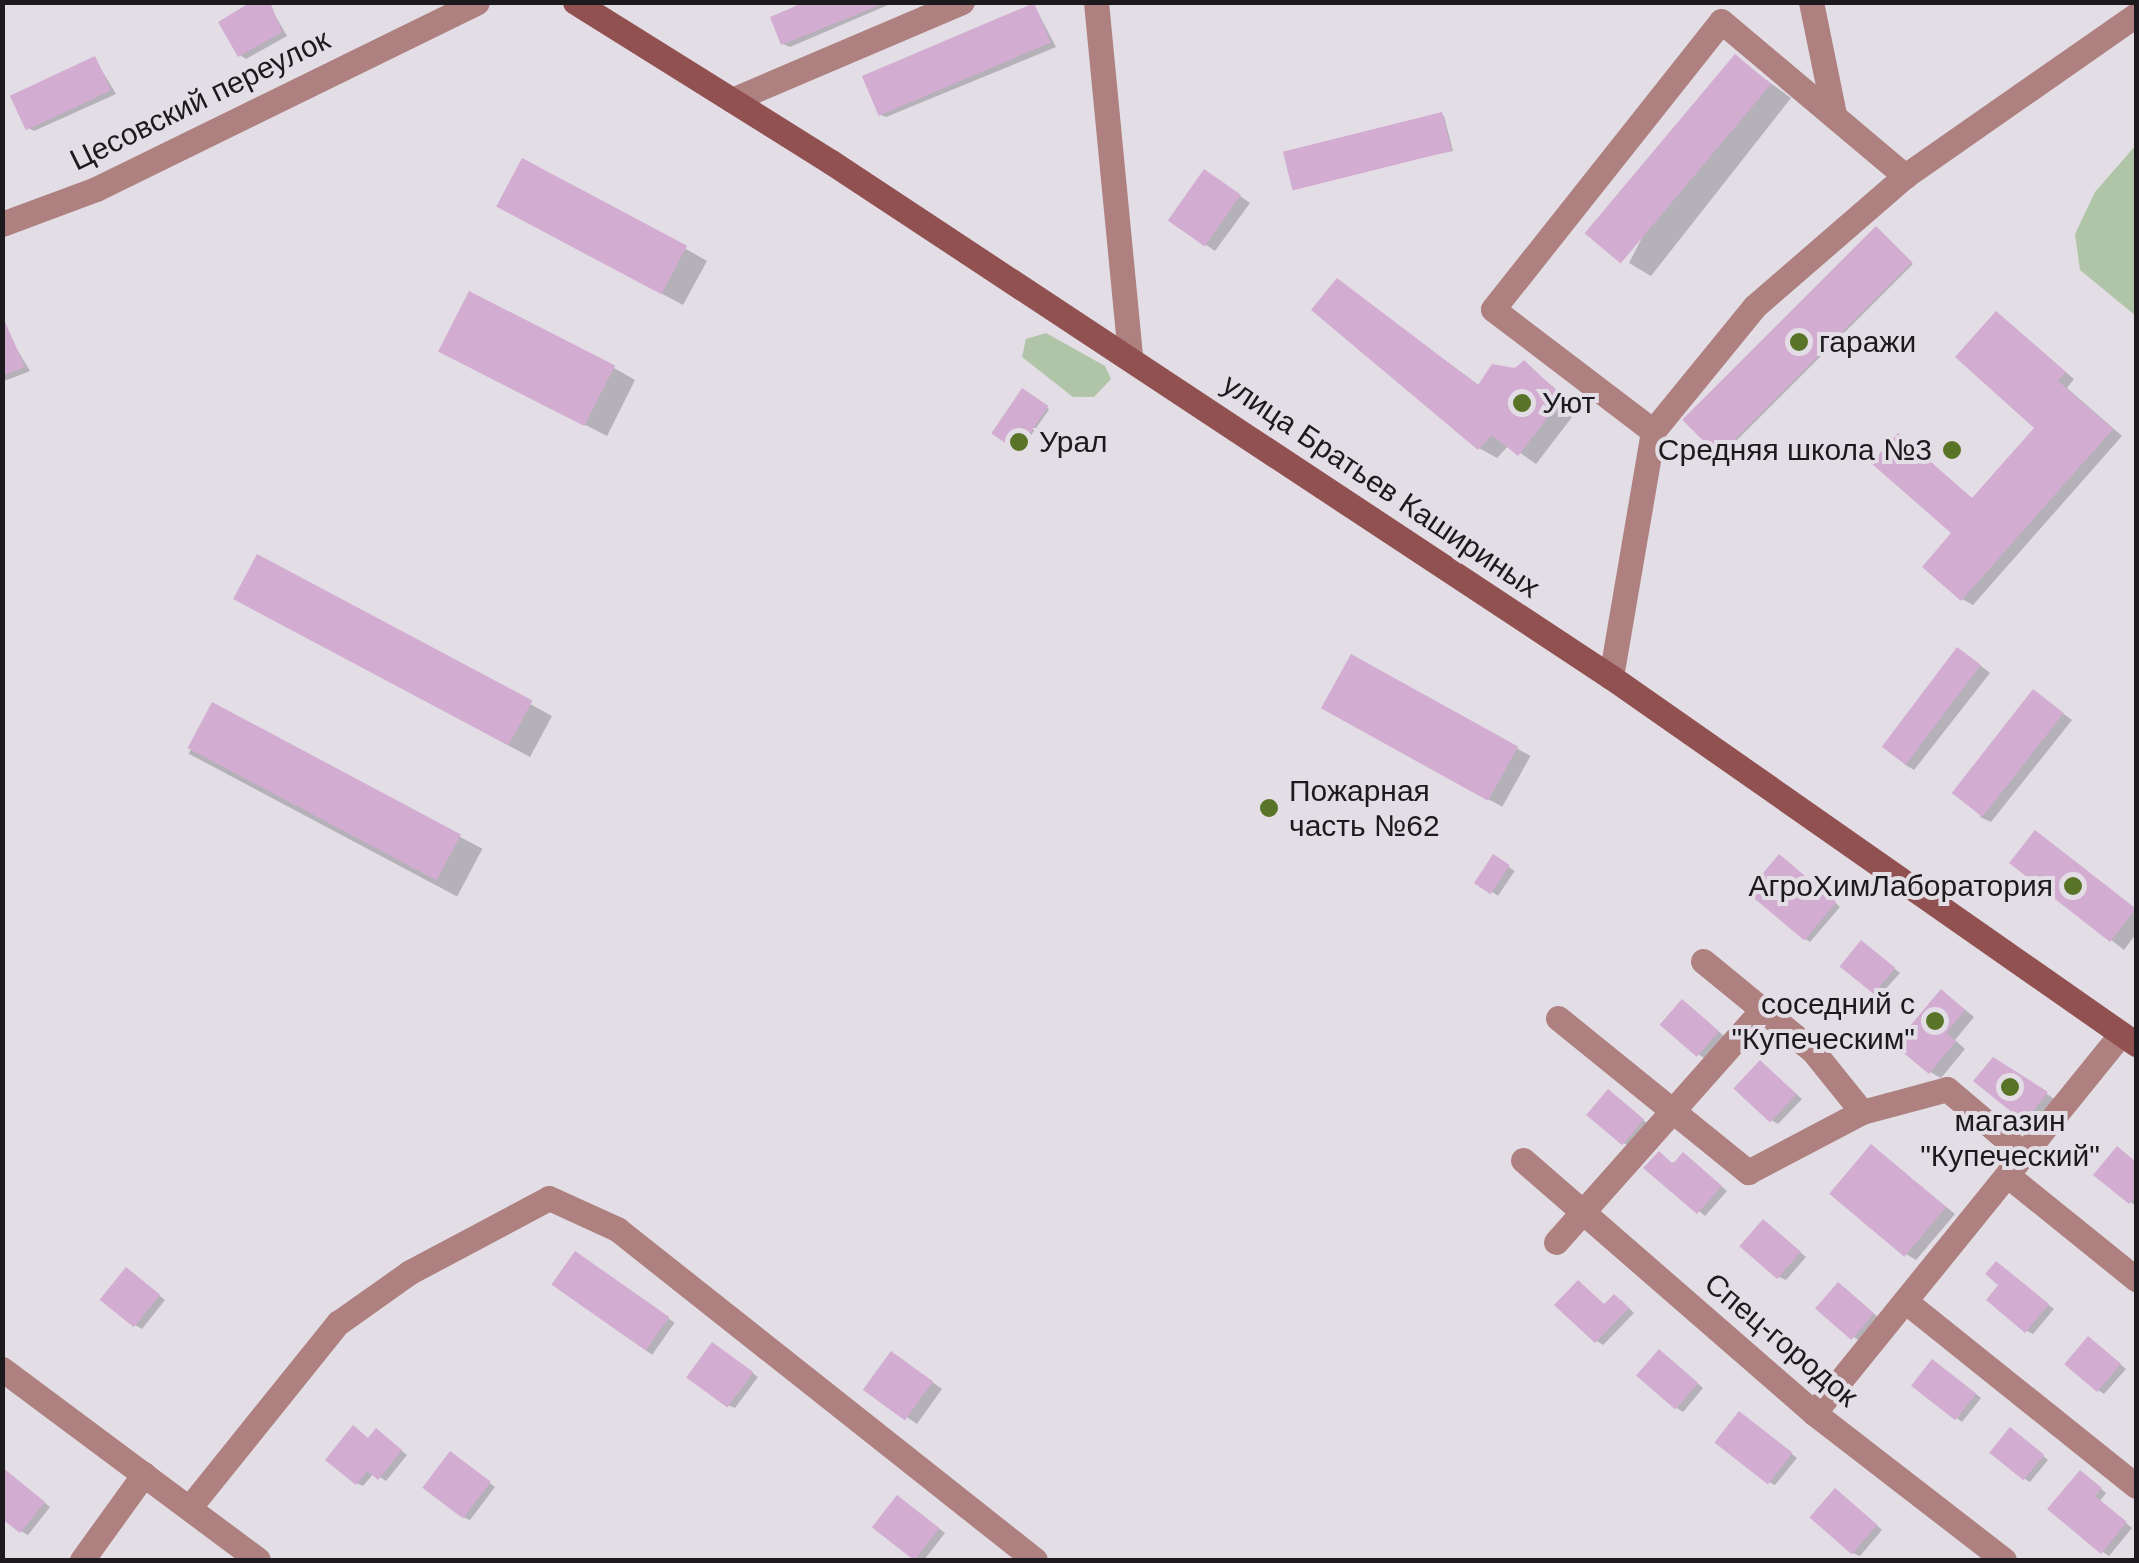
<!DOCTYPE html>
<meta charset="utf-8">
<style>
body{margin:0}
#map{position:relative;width:2139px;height:1563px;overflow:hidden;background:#e3dee6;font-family:Helvetica,sans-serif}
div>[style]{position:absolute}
.green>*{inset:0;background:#b0c5a7}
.shadow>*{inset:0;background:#0003;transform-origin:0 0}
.building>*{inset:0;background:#d3acd2;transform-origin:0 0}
.minor>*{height:25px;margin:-12.5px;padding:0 12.5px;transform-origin:12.5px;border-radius:12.5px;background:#ae807f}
.secondary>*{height:25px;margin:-12.5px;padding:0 12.5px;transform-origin:12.5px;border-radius:12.5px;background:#925151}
.dots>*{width:28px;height:28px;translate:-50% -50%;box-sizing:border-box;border:5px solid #e3dee6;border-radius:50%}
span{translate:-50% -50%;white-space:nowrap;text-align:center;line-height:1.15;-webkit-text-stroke:8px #e3dee6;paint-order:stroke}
.street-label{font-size:30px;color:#1c1a1d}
.poi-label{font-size:30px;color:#1c1a1d}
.left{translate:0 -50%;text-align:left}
.right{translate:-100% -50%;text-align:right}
.frame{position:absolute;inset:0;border:5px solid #1c1a1d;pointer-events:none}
</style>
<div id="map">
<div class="green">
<div style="clip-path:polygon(2136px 145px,2136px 316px,2080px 270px,2075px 234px,2095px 192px)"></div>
<div style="clip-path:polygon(1046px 333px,1105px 366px,1111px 379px,1094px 397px,1073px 397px,1022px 357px,1026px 339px)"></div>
</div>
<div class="shadow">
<div style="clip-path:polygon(810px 2px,895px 2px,790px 47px,783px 44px)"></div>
<div style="clip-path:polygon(268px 3px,287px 36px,246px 59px,240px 55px)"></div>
<div style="clip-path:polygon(1034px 5px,1056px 47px,886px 117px,879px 114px)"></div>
<div style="clip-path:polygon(1735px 57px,1791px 98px,1651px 276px,1629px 263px)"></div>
<div style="clip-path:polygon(95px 59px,116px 94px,34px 131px,27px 127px)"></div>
<div style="clip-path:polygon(1444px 116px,1453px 151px,1292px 183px,1441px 115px)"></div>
<div style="clip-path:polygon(1215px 178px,1250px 203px,1215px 251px,1170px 220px)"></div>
<div style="clip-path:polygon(521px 218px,686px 249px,707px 261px,683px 305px)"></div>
<div style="clip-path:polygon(1879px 231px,1913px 264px,1722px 455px)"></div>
<div style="clip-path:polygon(1338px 282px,1480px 386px,1524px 363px,1579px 408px,1536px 464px,1509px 445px,1497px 458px,1479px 448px)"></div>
<div style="clip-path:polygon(1996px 314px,2074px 379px,2067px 388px,2122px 436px,1973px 605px,1962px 599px,1955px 533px,1898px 436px,1974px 500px,2038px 427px)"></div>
<div style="clip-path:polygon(12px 341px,30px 371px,2px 382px,2px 344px)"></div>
<div style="clip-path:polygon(463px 363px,614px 368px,635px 380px,607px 436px)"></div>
<div style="left:1023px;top:391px;width:32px;height:50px;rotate:35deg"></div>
<div style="clip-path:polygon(258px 611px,530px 704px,552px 716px,530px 757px)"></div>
<div style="clip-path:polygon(1968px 656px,1990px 673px,1914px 770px,1904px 764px)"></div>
<div style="left:1352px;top:657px;width:204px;height:58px;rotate:29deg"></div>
<div style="clip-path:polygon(2044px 699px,2072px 720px,1991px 822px,1980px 817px)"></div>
<div style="left:214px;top:706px;width:304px;height:54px;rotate:28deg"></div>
<div style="clip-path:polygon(2046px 839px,2136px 909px,2136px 934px,2124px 950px,2014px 864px)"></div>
<div style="left:1494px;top:857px;width:25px;height:30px;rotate:34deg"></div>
<div style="clip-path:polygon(1786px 861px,1840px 907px,1810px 942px,1804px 938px)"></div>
<div style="clip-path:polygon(1868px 947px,1900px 973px,1881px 994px,1875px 991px)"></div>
<div style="clip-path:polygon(1952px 999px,1974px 1017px,1955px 1040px,1965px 1049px,1941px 1078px,1930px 1072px)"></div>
<div style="clip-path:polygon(1689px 1006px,1724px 1036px,1704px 1058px,1698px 1054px)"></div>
<div style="clip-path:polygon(1761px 1063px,1802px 1099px,1778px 1124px,1771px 1120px)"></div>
<div style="clip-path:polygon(2004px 1066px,2056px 1100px,2035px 1126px,2025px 1120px)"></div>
<div style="clip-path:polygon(1615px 1096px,1648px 1124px,1629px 1146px,1622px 1142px)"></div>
<div style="clip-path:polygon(1872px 1147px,1955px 1214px,1916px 1260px,1906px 1254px)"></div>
<div style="clip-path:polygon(2124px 1153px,2136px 1163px,2136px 1206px,2130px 1202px)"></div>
<div style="clip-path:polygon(1690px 1159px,1727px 1191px,1705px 1216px,1647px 1168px)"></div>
<div style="clip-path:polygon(1770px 1226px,1806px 1257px,1786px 1280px,1779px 1277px)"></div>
<div style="left:582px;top:1258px;width:113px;height:39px;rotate:35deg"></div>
<div style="clip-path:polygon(2003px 1268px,2054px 1309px,2033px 1334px,2027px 1331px)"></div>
<div style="clip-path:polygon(132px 1274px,165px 1300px,142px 1329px,135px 1325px)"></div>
<div style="clip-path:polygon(1845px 1288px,1879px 1318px,1859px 1341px,1819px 1307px)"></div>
<div style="clip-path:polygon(1621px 1300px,1634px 1313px,1603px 1345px,1597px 1341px,1605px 1306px)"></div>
<div style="clip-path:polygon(2095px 1343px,2126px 1369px,2104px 1394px,2098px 1390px)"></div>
<div style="clip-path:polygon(719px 1348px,758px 1377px,735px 1408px,728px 1405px)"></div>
<div style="clip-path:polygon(1666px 1356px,1703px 1388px,1683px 1412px,1677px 1408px)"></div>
<div style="clip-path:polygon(902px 1360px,942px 1389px,917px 1424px,866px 1389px)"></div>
<div style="clip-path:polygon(1939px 1365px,1981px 1398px,1962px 1422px,1914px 1385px)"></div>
<div style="clip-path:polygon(1746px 1418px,1797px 1458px,1775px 1485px,1769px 1482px)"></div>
<div style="clip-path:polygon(2017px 1434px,2048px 1460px,2030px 1482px,2023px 1478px)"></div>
<div style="clip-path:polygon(382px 1435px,407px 1455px,386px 1481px,374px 1473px,363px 1486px,357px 1483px,369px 1440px)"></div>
<div style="clip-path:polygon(457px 1458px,495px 1487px,470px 1520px,463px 1517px)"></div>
<div style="clip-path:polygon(2px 1468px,50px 1507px,28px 1535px,21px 1531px)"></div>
<div style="clip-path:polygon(2087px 1477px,2106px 1493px,2100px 1501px,2132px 1528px,2109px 1556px,2103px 1552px)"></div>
<div style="clip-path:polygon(1842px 1495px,1882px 1530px,1860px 1556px,1853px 1553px)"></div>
<div style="clip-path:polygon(904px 1502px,945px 1533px,924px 1560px,917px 1558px)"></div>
</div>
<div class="building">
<div style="clip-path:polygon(251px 2px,270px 2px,282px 32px,238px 57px,218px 22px)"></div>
<div style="clip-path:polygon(805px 2px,884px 2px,885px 3px,781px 45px,770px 17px)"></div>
<div style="left:1034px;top:3px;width:43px;height:187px;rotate:67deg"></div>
<div style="left:1735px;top:54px;width:47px;height:234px;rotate:40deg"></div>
<div style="left:95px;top:56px;width:38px;height:94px;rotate:65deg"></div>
<div style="left:1442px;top:112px;width:40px;height:164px;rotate:76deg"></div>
<div style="left:522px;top:158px;width:187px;height:55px;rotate:28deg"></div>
<div style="left:1204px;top:169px;width:45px;height:63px;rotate:35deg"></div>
<div style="left:1876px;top:226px;width:51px;height:274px;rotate:45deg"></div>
<div style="clip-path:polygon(1337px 278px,1478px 385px,1492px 364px,1515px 368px,1524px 360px,1563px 397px,1518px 456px,1492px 435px,1478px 450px,1311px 310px)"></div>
<div style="left:469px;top:291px;width:164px;height:68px;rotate:27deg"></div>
<div style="clip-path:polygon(1996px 311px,2066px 372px,2058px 381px,2113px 429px,1961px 601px,1922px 567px,1951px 533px,1871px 463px,1898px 433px,1972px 498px,2034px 428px,1955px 357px)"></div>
<div style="clip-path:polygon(2px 315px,25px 367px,2px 376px)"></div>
<div style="left:1022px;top:388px;width:32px;height:55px;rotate:34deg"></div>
<div style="left:257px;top:554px;width:312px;height:51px;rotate:28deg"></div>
<div style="left:1957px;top:647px;width:30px;height:125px;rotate:37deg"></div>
<div style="left:1351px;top:654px;width:191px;height:62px;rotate:29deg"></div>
<div style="left:2033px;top:689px;width:39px;height:132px;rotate:38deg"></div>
<div style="left:212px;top:702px;width:282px;height:52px;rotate:28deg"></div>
<div style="left:2035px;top:830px;width:128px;height:42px;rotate:38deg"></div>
<div style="left:1493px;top:854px;width:20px;height:35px;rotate:33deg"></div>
<div style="left:1779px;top:854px;width:75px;height:50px;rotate:40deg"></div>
<div style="left:1861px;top:940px;width:44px;height:34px;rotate:39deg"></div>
<div style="clip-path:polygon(1941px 989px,1965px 1010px,1946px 1033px,1956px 1041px,1929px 1074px,1894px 1045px)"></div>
<div style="left:1682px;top:999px;width:49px;height:34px;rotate:41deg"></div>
<div style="clip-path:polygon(1993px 1057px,2048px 1092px,2024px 1122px,1973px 1081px)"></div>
<div style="left:1760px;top:1060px;width:50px;height:39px;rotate:43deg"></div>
<div style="left:1608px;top:1089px;width:47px;height:34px;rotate:40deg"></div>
<div style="left:1871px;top:1144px;width:98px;height:65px;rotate:40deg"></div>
<div style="clip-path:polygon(2117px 1146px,2136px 1162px,2136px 1195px,2129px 1204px,2093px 1175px)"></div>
<div style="clip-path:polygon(1659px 1151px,1673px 1164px,1683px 1152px,1722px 1186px,1697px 1214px,1643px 1168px)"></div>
<div style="left:1763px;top:1219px;width:50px;height:36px;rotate:41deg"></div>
<div style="left:575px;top:1251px;width:115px;height:41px;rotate:35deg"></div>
<div style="clip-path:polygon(1996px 1261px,2049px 1304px,2025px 1333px,1986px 1300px,1998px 1285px,1985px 1274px)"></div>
<div style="left:126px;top:1267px;width:44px;height:42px;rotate:39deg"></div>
<div style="clip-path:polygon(1578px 1280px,1604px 1304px,1614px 1294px,1629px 1308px,1595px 1343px,1554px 1305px)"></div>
<div style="left:1838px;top:1282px;width:48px;height:35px;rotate:41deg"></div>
<div style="left:2088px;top:1336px;width:43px;height:37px;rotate:40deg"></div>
<div style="left:712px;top:1342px;width:51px;height:44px;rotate:36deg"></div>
<div style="left:1659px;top:1349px;width:52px;height:35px;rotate:41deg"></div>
<div style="left:891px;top:1351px;width:52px;height:48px;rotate:36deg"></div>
<div style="left:1932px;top:1359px;width:56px;height:34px;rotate:38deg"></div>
<div style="left:1739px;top:1411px;width:68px;height:40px;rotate:38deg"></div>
<div style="clip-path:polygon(353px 1425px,368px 1438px,376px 1428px,402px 1450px,378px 1480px,367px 1471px,356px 1485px,325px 1460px)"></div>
<div style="left:2010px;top:1427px;width:44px;height:33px;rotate:39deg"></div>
<div style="left:450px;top:1451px;width:51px;height:46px;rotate:37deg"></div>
<div style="clip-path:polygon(2px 1467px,45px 1502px,20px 1533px,2px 1519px)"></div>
<div style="clip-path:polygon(2080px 1470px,2102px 1488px,2095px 1496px,2127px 1522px,2101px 1554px,2047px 1509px)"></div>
<div style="left:1835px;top:1488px;width:56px;height:39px;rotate:41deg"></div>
<div style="left:897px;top:1495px;width:54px;height:41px;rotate:38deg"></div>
</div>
<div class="minor">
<div style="left:1096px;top:2px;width:357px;rotate:84.5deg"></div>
<div style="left:1811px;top:2px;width:114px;rotate:78.4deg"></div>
<div style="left:732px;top:100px;width:250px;rotate:-23.1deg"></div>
<div style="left:2px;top:224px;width:100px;rotate:-20.4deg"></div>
<div style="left:96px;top:189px;width:424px;rotate:-26.1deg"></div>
<div style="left:1653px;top:431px;width:201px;rotate:-142.7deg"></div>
<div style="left:1493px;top:309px;width:367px;rotate:-51.6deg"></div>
<div style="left:1721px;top:21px;width:241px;rotate:40.1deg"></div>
<div style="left:1611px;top:677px;width:250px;rotate:-80.3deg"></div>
<div style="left:1653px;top:431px;width:161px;rotate:-50.8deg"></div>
<div style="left:1755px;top:306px;width:198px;rotate:-40.9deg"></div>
<div style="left:1905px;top:176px;width:282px;rotate:-34.9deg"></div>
<div style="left:1703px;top:961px;width:142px;rotate:39.3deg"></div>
<div style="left:1813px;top:1051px;width:78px;rotate:51.2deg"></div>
<div style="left:1558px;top:1018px;width:245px;rotate:39deg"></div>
<div style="left:1748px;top:1172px;width:129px;rotate:-27.8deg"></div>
<div style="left:1862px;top:1112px;width:88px;rotate:-15.1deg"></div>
<div style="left:1947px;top:1089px;width:101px;rotate:40.2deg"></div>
<div style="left:1523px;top:1160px;width:386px;rotate:41deg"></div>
<div style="left:1814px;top:1413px;width:240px;rotate:37.7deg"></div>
<div style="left:2007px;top:1175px;width:166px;rotate:38.9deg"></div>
<div style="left:1556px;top:1242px;width:312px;rotate:-48.4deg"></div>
<div style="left:1905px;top:1301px;width:296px;rotate:38.7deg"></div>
<div style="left:2px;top:1369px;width:319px;rotate:36.7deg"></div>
<div style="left:1814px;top:1413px;width:488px;rotate:-51deg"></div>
<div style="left:189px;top:1508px;width:238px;rotate:-51.2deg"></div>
<div style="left:338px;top:1323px;width:88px;rotate:-35.3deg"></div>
<div style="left:410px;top:1272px;width:157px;rotate:-28deg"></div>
<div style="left:549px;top:1198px;width:75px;rotate:24.5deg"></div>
<div style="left:617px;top:1229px;width:533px;rotate:38.37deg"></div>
<div style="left:82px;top:1560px;width:106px;rotate:-54.2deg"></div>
</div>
<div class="secondary">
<div style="left:575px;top:2px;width:302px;rotate:32deg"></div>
<div style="left:831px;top:162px;width:935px;rotate:33.44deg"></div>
<div style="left:1611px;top:677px;width:641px;rotate:34.96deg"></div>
</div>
<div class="dots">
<div style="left:1799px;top:342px;background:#597427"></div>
<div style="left:1522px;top:403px;background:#597427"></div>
<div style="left:1019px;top:442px;background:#597427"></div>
<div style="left:1952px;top:450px;background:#597427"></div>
<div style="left:1269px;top:808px;background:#597427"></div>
<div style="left:2073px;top:886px;background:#597427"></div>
<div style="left:1935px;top:1021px;background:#597427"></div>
<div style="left:2010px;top:1087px;background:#597427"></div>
</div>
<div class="street-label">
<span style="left:200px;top:100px;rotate:-26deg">Цесовский переулок</span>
<span style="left:1381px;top:486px;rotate:34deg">улица Братьев Кашириных</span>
<span style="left:1781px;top:1340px;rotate:40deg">Спец-городок</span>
</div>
<div class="poi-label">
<span class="left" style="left:1819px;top:342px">гаражи</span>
<span class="left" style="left:1542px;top:403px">Уют</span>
<span class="left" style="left:1039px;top:442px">Урал</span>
<span class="right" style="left:1932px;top:450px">Средняя школа №3</span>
<span class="left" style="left:1289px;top:808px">Пожарная<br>часть №62</span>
<span class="right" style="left:2053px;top:886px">АгроХимЛаборатория</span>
<span class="right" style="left:1915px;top:1021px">соседний с<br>"Купеческим"</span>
<span style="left:2010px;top:1138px">магазин<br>"Купеческий"</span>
</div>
<div class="frame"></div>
</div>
